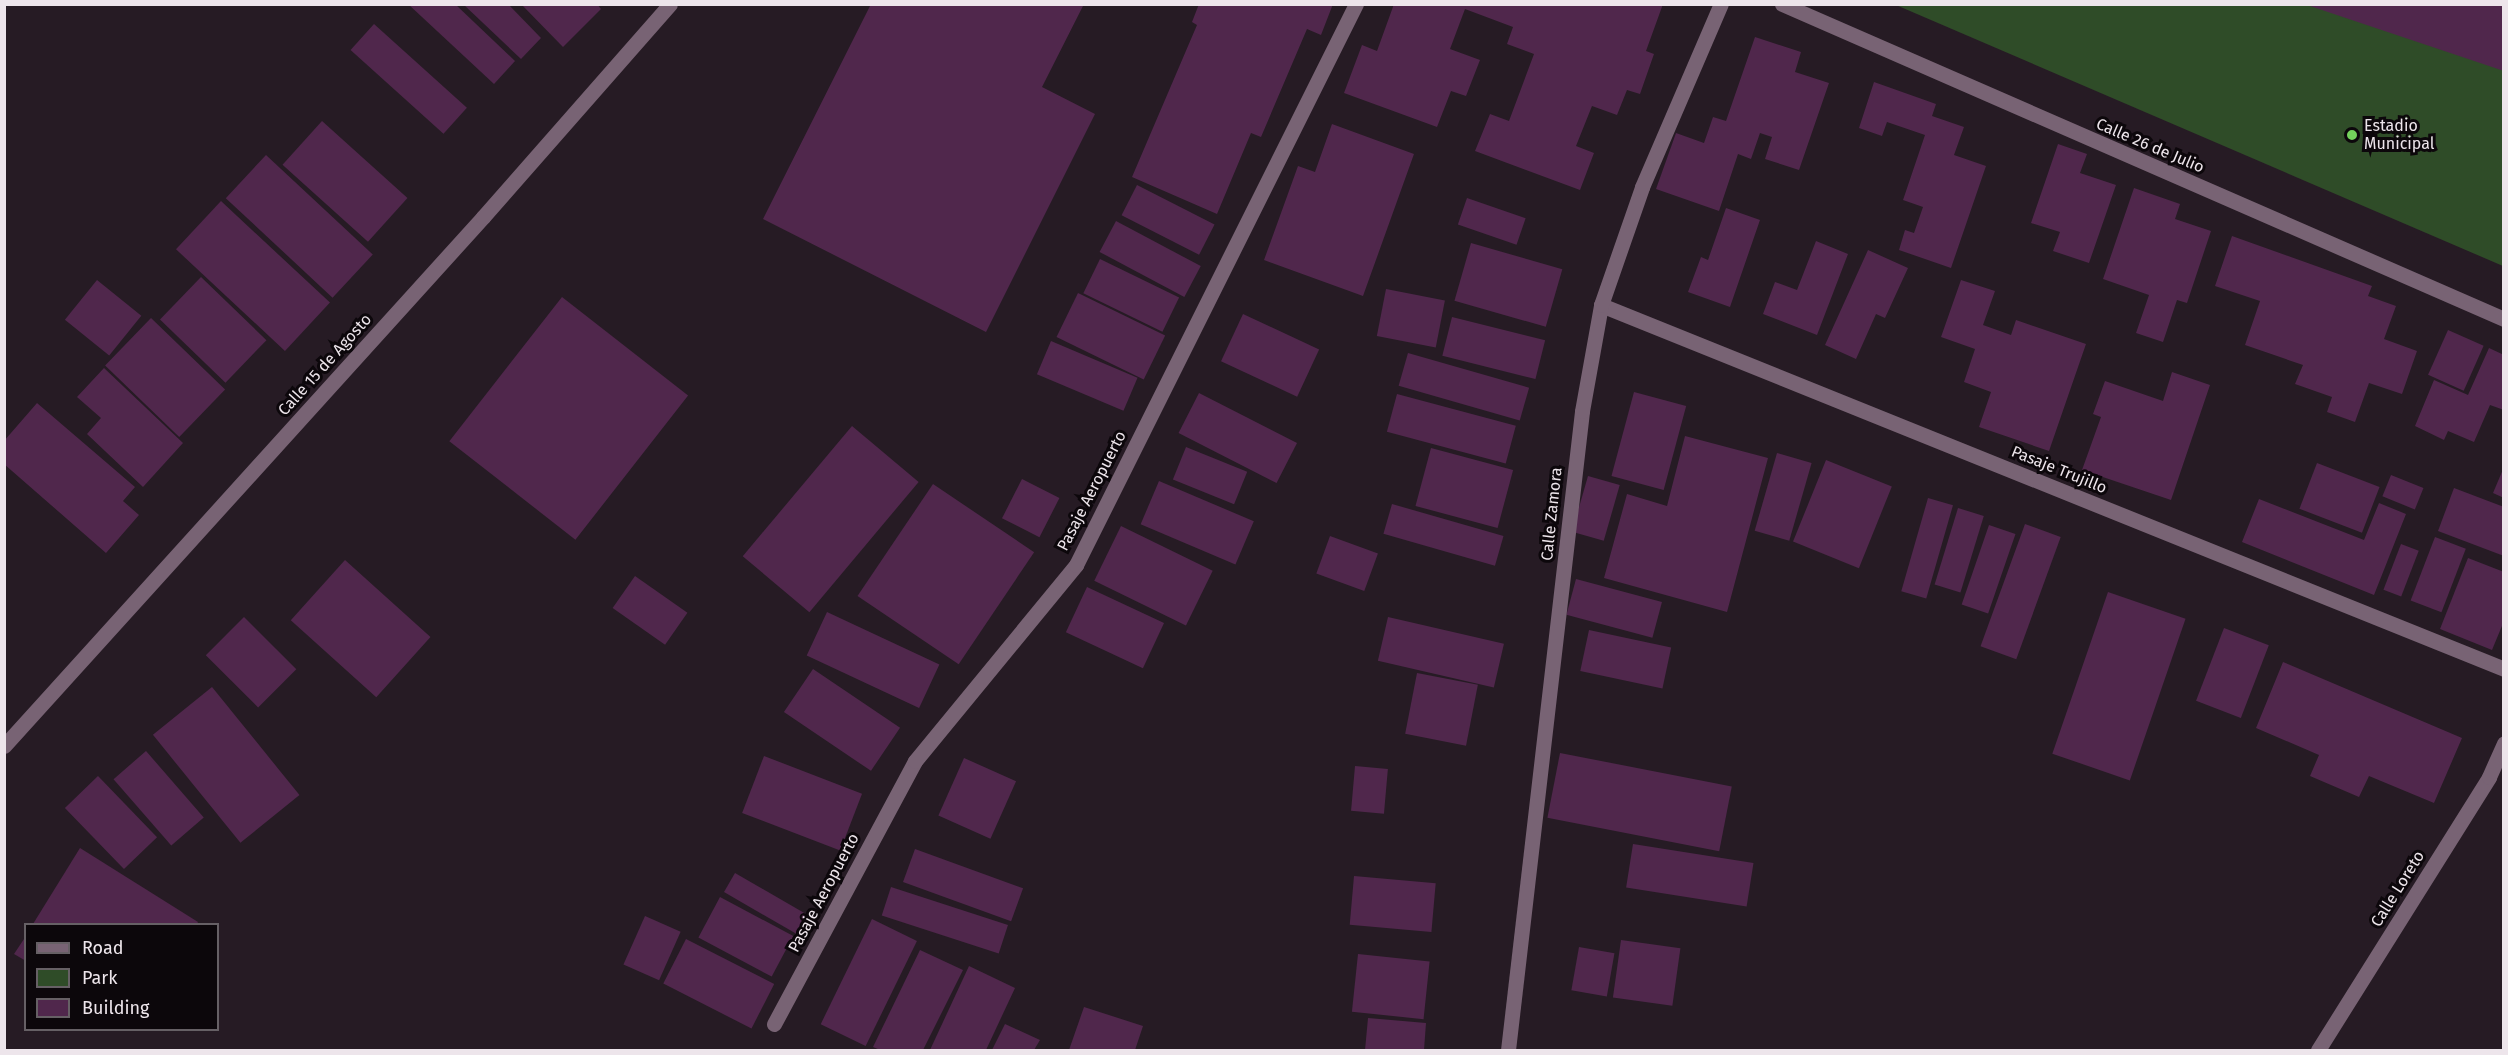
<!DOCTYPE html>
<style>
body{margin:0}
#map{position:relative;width:2508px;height:1055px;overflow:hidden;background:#261b24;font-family:"Fira Sans",sans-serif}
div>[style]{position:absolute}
.green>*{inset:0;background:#2f4c28}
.building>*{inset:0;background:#50274c;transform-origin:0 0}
.minor>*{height:15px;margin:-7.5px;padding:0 7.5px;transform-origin:7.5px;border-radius:7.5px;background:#786374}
.dots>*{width:16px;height:16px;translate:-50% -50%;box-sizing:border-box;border:3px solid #0c070b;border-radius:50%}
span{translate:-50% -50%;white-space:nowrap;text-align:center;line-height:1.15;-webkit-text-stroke:6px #0c070b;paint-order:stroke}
.poi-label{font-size:16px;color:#ede5eb}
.left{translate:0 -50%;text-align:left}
.street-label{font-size:16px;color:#ede5eb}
.frame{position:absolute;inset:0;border:6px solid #ede5eb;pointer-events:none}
.legend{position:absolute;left:24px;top:923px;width:195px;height:108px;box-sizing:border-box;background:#0c070b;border:2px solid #666065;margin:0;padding:8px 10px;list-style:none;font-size:18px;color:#ede5eb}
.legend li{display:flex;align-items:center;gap:12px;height:30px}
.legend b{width:30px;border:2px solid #666065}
</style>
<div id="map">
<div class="green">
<div style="clip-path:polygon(1896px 5px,2503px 5px,2503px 266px)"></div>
</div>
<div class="building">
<div style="clip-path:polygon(408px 4px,455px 4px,515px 61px,494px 84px)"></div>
<div style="clip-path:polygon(463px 4px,508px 4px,541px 38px,521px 59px)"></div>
<div style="clip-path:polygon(521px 4px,597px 4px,601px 9px,563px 47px)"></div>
<div style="clip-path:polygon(871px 4px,1084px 4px,1042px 87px,1095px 114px,986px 332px,763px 219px)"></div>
<div style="clip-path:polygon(1199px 4px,1333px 4px,1321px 35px,1307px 29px,1261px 137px,1251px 133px,1217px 214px,1132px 177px,1197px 25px,1192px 22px)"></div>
<div style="clip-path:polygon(1394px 4px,1663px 4px,1646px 51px,1654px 54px,1640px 94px,1627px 90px,1617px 115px,1592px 106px,1576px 146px,1594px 153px,1580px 190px,1475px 151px,1490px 114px,1509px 121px,1534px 54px,1507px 44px,1513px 27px,1465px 9px,1450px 49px,1480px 60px,1466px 96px,1451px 91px,1437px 127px,1344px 93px,1362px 45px,1377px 51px)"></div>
<div style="clip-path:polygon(2307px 4px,2504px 4px,2504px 71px,2307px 5px)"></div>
<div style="left:374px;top:24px;width:125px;height:35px;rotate:42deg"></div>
<div style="clip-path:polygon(1755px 37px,1801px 52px,1795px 72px,1829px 83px,1799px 170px,1765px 159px,1772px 137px,1760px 133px,1751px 159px,1738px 154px,1719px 211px,1656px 189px,1676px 133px,1704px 143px,1713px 117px,1726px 121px)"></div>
<div style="clip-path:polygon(1874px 82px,1936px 104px,1932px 116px,1964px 127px,1954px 155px,1986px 166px,1951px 268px,1899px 250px,1905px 230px,1914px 233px,1923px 207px,1903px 200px,1925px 135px,1887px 122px,1882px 136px,1859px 128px)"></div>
<div style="left:322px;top:121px;width:115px;height:59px;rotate:42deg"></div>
<div style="clip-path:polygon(1332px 124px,1414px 154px,1363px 296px,1264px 260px,1298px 166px,1315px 172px)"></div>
<div style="clip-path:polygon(2058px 144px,2087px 154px,2080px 173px,2116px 185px,2089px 263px,2053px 251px,2060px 232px,2031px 223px)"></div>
<div style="left:266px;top:155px;width:146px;height:59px;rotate:43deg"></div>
<div style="left:1137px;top:185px;width:87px;height:34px;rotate:27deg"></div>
<div style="clip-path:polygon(2134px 188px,2180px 204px,2175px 219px,2211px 231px,2187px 303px,2177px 300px,2163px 342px,2136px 333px,2149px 295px,2103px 279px)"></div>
<div style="left:1467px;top:198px;width:62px;height:28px;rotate:19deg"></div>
<div style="left:221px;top:201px;width:149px;height:66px;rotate:43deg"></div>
<div style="clip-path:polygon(1726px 208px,1760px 220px,1730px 307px,1688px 292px,1701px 257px,1708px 260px)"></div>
<div style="left:1116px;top:221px;width:96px;height:35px;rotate:28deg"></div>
<div style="clip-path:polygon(2232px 236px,2372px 286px,2368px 296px,2396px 306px,2384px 339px,2417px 351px,2402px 394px,2369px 383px,2355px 422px,2327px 412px,2332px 397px,2295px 384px,2303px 365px,2245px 345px,2260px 301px,2215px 286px)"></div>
<div style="clip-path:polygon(1816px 241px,1848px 254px,1817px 335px,1763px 314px,1775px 282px,1797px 290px)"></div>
<div style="left:1471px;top:243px;width:95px;height:60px;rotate:16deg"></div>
<div style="clip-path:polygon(1868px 250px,1908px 268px,1885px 318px,1876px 314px,1856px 359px,1825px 345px)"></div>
<div style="left:1100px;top:259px;width:88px;height:38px;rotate:26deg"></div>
<div style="left:201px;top:277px;width:91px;height:59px;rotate:44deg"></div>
<div style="left:97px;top:280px;width:57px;height:51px;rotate:39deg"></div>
<div style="clip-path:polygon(1961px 280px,1995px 291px,1983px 325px,2011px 335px,2016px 320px,2086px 344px,2049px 451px,1979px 427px,1991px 392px,1964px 382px,1975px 349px,1941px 337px)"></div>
<div style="left:1386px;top:289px;width:60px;height:48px;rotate:11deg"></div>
<div style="left:1078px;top:293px;width:97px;height:49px;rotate:26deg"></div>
<div style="left:562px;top:297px;width:160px;height:183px;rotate:38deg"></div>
<div style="left:1243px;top:314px;width:84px;height:52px;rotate:25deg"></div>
<div style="left:1452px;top:317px;width:96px;height:40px;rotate:14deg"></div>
<div style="left:151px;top:318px;width:103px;height:66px;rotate:44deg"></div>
<div style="left:2448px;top:330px;width:39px;height:49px;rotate:24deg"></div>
<div style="left:1051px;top:341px;width:94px;height:36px;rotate:23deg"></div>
<div style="clip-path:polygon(2489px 348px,2504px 355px,2504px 410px,2490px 405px,2474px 442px,2448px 431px,2444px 440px,2415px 426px,2434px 380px,2468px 395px)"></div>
<div style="left:1408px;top:353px;width:126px;height:34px;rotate:16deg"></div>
<div style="clip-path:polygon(104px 368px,183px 443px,143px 487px,87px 434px,101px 418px,77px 397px)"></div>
<div style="clip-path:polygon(2172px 372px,2210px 385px,2171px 500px,2082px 470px,2101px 417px,2093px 414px,2105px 381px,2163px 401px)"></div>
<div style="left:1634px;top:392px;width:54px;height:87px;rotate:15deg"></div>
<div style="left:1199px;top:393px;width:110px;height:45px;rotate:27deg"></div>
<div style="left:1397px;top:394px;width:123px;height:39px;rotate:15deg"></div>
<div style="clip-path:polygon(37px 403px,135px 487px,123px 501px,139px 515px,106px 553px,4px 464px,4px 441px)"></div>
<div style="left:852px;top:426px;width:87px;height:170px;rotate:40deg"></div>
<div style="clip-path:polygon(1685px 436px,1768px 458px,1727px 612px,1604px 578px,1627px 494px,1667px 506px)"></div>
<div style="left:1186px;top:447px;width:66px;height:35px;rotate:22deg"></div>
<div style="left:1431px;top:448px;width:85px;height:60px;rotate:15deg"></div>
<div style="left:1777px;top:453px;width:36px;height:81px;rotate:16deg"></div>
<div style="left:1826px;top:460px;width:71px;height:88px;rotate:22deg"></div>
<div style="left:2317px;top:463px;width:67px;height:49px;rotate:21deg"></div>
<div style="clip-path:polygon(2504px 467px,2504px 498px,2493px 493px)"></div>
<div style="left:2391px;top:475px;width:35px;height:23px;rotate:22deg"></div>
<div style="left:1588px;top:476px;width:33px;height:58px;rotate:16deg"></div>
<div style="left:1022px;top:479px;width:42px;height:44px;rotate:27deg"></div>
<div style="left:1159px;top:481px;width:103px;height:47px;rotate:23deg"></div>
<div style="left:933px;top:484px;width:122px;height:135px;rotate:34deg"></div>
<div style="clip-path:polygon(2454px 488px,2504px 507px,2504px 556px,2438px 531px)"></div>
<div style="left:1928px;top:498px;width:26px;height:97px;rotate:16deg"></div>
<div style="clip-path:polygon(2259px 499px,2364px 540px,2379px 503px,2406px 514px,2374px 595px,2242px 542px)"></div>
<div style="left:1392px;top:504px;width:116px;height:31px;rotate:16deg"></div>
<div style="left:1958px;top:508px;width:27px;height:80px;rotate:17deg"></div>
<div style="left:2025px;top:524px;width:38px;height:130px;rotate:20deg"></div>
<div style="left:1989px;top:525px;width:28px;height:84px;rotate:19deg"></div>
<div style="left:1121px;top:526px;width:102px;height:61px;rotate:26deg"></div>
<div style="left:1330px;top:536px;width:51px;height:40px;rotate:20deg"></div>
<div style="left:2435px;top:537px;width:33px;height:68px;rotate:21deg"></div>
<div style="left:2401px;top:544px;width:19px;height:49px;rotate:21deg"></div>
<div style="clip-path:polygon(2468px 558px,2504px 572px,2504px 621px,2492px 650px,2440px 629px)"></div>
<div style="left:345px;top:560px;width:115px;height:81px;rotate:42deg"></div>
<div style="left:635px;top:576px;width:64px;height:39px;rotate:35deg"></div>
<div style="left:1576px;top:579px;width:89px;height:37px;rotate:15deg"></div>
<div style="left:1087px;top:587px;width:85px;height:50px;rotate:25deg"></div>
<div style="left:2108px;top:592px;width:82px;height:171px;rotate:19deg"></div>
<div style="left:827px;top:612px;width:124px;height:48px;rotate:25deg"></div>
<div style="left:244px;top:617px;width:74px;height:54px;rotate:45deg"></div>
<div style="left:1388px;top:617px;width:119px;height:45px;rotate:13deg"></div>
<div style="left:2224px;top:628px;width:48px;height:78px;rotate:21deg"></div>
<div style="left:1589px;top:630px;width:84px;height:42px;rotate:12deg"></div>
<div style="clip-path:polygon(2283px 662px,2462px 738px,2434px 803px,2369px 776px,2359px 797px,2310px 776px,2319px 755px,2256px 728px)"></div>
<div style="left:813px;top:669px;width:105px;height:52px;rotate:34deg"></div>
<div style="left:1417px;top:673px;width:62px;height:62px;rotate:11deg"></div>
<div style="left:212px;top:687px;width:139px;height:76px;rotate:51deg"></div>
<div style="left:146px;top:751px;width:88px;height:43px;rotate:49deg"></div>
<div style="left:1560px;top:753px;width:175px;height:66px;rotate:11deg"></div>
<div style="left:764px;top:756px;width:105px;height:61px;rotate:21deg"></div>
<div style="left:964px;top:758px;width:57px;height:63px;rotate:24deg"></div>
<div style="left:1355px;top:766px;width:33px;height:45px;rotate:5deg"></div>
<div style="left:98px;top:776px;width:85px;height:46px;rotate:46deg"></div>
<div style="left:1633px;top:844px;width:122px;height:44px;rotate:9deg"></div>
<div style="clip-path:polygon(80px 848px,198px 922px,197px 924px,33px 924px)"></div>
<div style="left:915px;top:849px;width:115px;height:35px;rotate:20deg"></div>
<div style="left:735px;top:873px;width:83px;height:22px;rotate:30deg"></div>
<div style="left:1354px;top:876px;width:82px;height:49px;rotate:5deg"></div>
<div style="left:891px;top:887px;width:123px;height:30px;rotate:18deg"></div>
<div style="left:720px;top:897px;width:83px;height:46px;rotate:28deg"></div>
<div style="left:645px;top:916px;width:39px;height:53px;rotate:24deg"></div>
<div style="left:872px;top:919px;width:50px;height:117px;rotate:26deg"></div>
<div style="clip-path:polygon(26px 936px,26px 961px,14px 954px)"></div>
<div style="left:686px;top:939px;width:99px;height:50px;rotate:27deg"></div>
<div style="left:1621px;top:940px;width:60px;height:58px;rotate:8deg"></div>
<div style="left:1579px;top:947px;width:36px;height:44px;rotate:10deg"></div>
<div style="clip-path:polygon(920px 950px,963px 970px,923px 1050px,880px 1050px,873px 1047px)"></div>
<div style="left:1358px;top:954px;width:72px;height:58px;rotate:6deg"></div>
<div style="clip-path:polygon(969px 966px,1015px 988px,986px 1050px,930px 1050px)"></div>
<div style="clip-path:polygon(1084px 1007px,1143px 1026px,1135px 1050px,1069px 1050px)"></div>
<div style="clip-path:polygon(1368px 1018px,1426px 1023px,1424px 1050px,1365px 1050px)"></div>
<div style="clip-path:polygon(1005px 1024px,1040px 1040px,1034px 1050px,992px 1050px)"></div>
</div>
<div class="minor">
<div style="left:1782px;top:4px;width:788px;rotate:23.57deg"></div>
<div style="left:1601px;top:305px;width:974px;rotate:21.95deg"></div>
<div style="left:4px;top:746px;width:714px;rotate:-47.84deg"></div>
<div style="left:483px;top:217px;width:283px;rotate:-48.7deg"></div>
<div style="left:774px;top:1024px;width:298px;rotate:-61.8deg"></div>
<div style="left:915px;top:761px;width:254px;rotate:-50.6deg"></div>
<div style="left:1076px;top:565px;width:627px;rotate:-63.48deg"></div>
<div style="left:1508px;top:1050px;width:643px;rotate:-83.39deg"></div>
<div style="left:1582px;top:411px;width:108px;rotate:-79.8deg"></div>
<div style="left:1601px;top:305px;width:125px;rotate:-70.8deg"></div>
<div style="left:1642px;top:187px;width:199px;rotate:-66.7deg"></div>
<div style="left:2318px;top:1050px;width:322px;rotate:-57.9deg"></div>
<div style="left:2489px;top:777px;width:37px;rotate:-66deg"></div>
</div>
<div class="dots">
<div style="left:2352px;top:135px;background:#74d25c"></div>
</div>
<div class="poi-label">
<span class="left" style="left:2364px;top:135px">Estadio<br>Municipal</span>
</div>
<div class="street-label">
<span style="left:2150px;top:146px;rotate:23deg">Calle 26 de Julio</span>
<span style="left:325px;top:365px;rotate:-48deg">Calle 15 de Agosto</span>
<span style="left:2059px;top:470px;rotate:22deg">Pasaje Trujillo</span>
<span style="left:1092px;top:491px;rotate:-63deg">Pasaje Aeropuerto</span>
<span style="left:1552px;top:514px;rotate:-84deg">Calle Zamora</span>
<span style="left:2398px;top:889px;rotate:-58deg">Calle Loreto</span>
<span style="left:824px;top:893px;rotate:-62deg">Pasaje Aeropuerto</span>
</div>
<div class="frame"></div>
<ul class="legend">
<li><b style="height:8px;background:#786374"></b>Road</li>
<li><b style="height:16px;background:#2f4c28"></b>Park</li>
<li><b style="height:16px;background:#50274c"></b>Building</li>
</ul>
</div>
